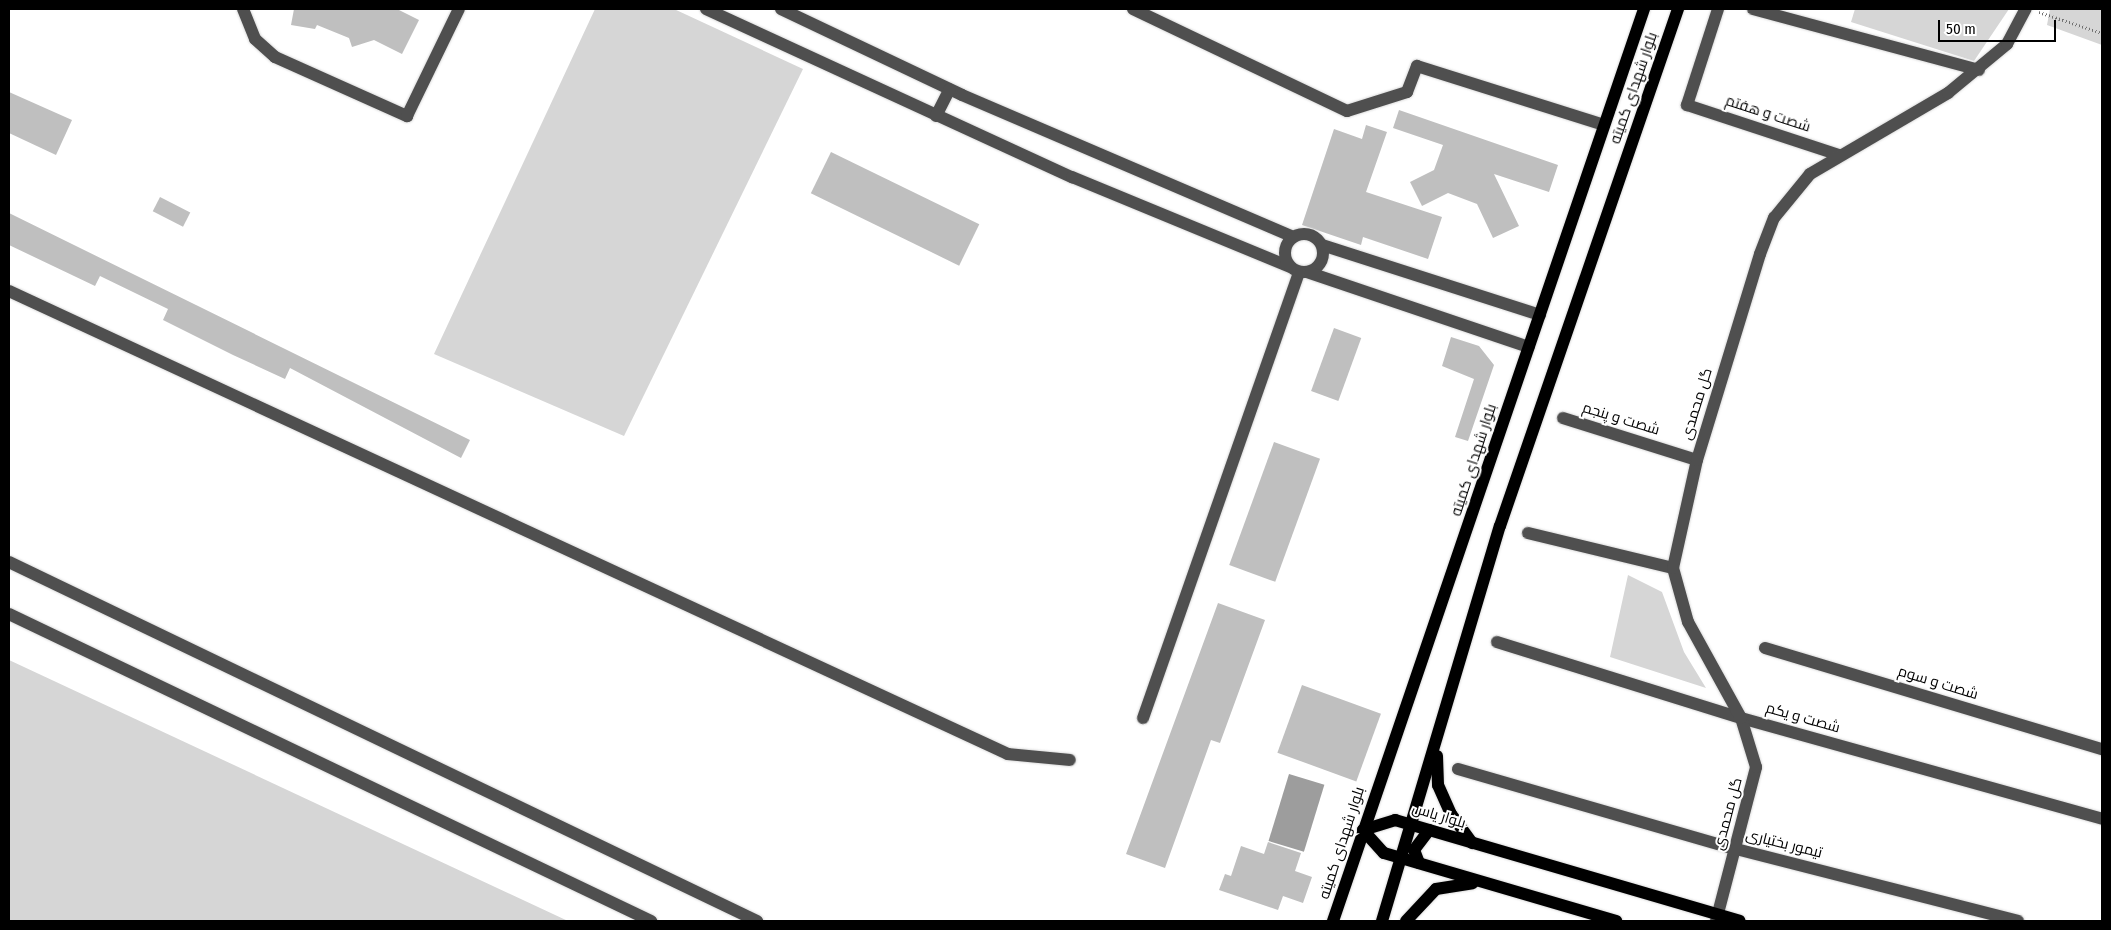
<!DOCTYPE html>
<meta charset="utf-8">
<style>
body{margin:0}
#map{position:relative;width:2111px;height:930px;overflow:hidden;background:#fff;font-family:"Fira Sans Condensed",Cairo,sans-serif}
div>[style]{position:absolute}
.green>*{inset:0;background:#d6d6d6}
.water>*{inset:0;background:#9d9d9d;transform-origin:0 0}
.building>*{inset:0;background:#bfbfbf;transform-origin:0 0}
.path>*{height:3px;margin-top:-1.5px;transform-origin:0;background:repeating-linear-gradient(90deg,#717171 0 1px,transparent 0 3.5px)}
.roads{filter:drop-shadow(0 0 1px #dbdbdb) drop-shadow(0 0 1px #dbdbdb)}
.minor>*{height:12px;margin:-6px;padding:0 6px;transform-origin:6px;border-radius:6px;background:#4f4f4f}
.minor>.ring{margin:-6px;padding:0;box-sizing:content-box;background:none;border:12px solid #4f4f4f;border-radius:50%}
.major>*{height:12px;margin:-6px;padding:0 6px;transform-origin:6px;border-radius:6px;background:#000}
span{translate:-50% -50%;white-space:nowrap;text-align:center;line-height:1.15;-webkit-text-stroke:4px #fff;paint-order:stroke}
.street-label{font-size:15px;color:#000}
.frame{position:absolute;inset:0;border:10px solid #000;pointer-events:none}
.scale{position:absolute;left:1938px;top:20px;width:118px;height:22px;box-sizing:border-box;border:2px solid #000;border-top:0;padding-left:6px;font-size:15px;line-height:18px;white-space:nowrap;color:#000;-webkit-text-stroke:4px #fff;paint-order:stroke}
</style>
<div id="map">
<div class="green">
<div style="clip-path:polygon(595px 9px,674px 9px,803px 69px,624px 436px,434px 354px)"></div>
<div style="clip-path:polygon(1855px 9px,2009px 9px,1974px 61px,1851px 22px)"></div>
<div style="clip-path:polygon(2050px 9px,2102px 9px,2102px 45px,2047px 25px)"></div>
<div style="clip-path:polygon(1628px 575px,1662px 592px,1684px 652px,1706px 688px,1610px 657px)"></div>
<div style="clip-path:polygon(9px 660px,568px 921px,9px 921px)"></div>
</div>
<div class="water">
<div style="left:1289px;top:774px;width:37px;height:70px;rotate:17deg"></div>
</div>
<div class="building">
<div style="clip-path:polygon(294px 9px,397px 9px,419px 20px,402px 54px,374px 40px,352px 47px,349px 38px,317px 25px,315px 29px,291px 25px)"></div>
<div style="clip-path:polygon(9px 92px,72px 120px,56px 155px,9px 133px)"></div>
<div style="clip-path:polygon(1399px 110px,1558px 165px,1549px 192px,1494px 174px,1519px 226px,1493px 238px,1477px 204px,1448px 193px,1422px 206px,1410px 182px,1434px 170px,1443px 145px,1393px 128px)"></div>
<div style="clip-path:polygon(1366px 125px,1387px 132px,1366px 192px,1442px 217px,1428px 259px,1363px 237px,1361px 245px,1302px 225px,1334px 129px,1362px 139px)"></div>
<div style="left:831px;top:152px;width:165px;height:46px;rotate:26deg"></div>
<div style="left:160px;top:197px;width:34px;height:16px;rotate:27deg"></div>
<div style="clip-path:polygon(9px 213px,470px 440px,461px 458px,290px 368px,285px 379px,233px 355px,163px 320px,168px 309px,100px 276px,95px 286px,9px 245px)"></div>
<div style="left:1334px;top:328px;width:29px;height:67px;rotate:20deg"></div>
<div style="clip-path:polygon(1451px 337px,1479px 346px,1494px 365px,1468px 441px,1455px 437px,1474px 379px,1442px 366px)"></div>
<div style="left:1274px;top:442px;width:49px;height:131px;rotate:20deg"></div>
<div style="clip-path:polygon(1218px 603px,1265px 620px,1220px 743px,1211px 740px,1165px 868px,1126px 854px)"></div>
<div style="left:1302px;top:685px;width:84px;height:72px;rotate:20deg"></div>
<div style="clip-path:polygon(1268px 842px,1301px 853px,1295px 871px,1312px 877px,1303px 903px,1283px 896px,1278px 910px,1219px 890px,1225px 874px,1231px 876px,1241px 846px,1264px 854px)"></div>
</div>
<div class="path">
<div style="left:2039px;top:12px;width:66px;rotate:18.4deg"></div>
</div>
<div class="roads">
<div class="minor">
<div style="left:243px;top:9px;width:32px;rotate:68deg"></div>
<div style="left:255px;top:39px;width:27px;rotate:42deg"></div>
<div style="left:275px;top:57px;width:145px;rotate:24.1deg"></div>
<div style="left:407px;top:116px;width:119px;rotate:-64.1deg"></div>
<div style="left:706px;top:9px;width:403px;rotate:24.7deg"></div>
<div style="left:1072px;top:177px;width:236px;rotate:22.4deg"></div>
<div style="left:781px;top:9px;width:200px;rotate:25.4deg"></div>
<div style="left:962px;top:95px;width:360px;rotate:23.2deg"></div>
<div style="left:1133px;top:9px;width:237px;rotate:25.5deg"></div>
<div style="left:1347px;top:111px;width:63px;rotate:-17.6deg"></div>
<div style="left:1407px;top:92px;width:28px;rotate:-69deg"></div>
<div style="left:1417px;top:66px;width:196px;rotate:17.5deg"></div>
<div style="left:1718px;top:9px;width:101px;rotate:107.9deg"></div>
<div style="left:1687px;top:105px;width:160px;rotate:18.2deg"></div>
<div style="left:1753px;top:9px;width:234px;rotate:15.1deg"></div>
<div style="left:936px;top:116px;width:30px;rotate:-63deg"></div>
<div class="ring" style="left:1285px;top:234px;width:26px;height:26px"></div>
<div style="left:1322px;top:245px;width:229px;rotate:17.8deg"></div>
<div style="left:1307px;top:272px;width:234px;rotate:18.7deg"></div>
<div style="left:9px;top:291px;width:1101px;rotate:24.87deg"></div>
<div style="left:1008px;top:754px;width:62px;rotate:5.5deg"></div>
<div style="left:1563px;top:418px;width:140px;rotate:17.4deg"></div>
<div style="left:1528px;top:533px;width:149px;rotate:13.6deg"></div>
<div style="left:9px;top:562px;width:830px;rotate:25.64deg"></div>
<div style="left:9px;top:614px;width:712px;rotate:25.56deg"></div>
<div style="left:1497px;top:642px;width:256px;rotate:17.3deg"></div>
<div style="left:1741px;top:718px;width:375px;rotate:15.6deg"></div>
<div style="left:1765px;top:648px;width:352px;rotate:16.7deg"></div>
<div style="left:1143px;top:718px;width:472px;rotate:-70.7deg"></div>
<div style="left:1458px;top:769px;width:289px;rotate:16.1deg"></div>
<div style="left:1736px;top:849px;width:291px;rotate:14.3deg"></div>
<div style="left:1716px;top:921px;width:159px;rotate:-75.4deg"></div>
<div style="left:1756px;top:767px;width:51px;rotate:-107deg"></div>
<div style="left:1741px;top:718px;width:110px;rotate:-118.9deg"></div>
<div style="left:1688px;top:622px;width:56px;rotate:-105.5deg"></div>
<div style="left:1673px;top:568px;width:111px;rotate:-77.5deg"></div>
<div style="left:1697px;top:460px;width:215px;rotate:-73deg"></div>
<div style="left:1760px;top:254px;width:39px;rotate:-69deg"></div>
<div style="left:1774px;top:218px;width:57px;rotate:-50.7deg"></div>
<div style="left:1810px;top:174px;width:160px;rotate:-30.4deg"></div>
<div style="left:1948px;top:93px;width:77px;rotate:-39.7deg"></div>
<div style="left:2007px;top:44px;width:40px;rotate:-62deg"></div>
</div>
<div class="major">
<div style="left:1437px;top:756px;width:29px;rotate:88deg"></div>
<div style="left:1438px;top:785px;width:32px;rotate:66deg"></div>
<div style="left:1451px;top:814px;width:36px;rotate:54deg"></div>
<div style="left:1363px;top:830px;width:34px;rotate:-17deg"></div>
<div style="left:1395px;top:820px;width:359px;rotate:16.3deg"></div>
<div style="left:1363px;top:830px;width:31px;rotate:48deg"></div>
<div style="left:1384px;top:853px;width:242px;rotate:16.3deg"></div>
<div style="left:1419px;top:863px;width:14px;rotate:-111deg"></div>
<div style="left:1414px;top:850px;width:25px;rotate:-53deg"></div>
<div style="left:1333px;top:921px;width:964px;rotate:-71.17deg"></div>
<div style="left:1382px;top:921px;width:412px;rotate:-73.4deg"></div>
<div style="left:1500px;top:526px;width:547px;rotate:-71deg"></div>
<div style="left:1406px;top:921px;width:44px;rotate:-46.8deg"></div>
<div style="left:1436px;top:889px;width:37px;rotate:-9deg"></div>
</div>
</div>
<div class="street-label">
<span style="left:1634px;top:88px;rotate:-71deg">بلوار شهدای کمیته</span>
<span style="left:1768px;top:114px;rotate:18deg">شصت و هفتم</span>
<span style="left:1697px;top:404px;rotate:-73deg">گل محمدی</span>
<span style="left:1621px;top:419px;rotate:17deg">شصت و پنجم</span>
<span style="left:1474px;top:460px;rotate:-72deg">بلوار شهدای کمیته</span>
<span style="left:1938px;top:683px;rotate:17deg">شصت و سوم</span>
<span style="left:1803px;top:718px;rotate:16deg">شصت و یکم</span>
<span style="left:1728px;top:814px;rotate:-75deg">گل محمدی</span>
<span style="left:1439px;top:816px;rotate:17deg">بلوار یاس</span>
<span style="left:1342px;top:843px;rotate:-72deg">بلوار شهدای کمیته</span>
<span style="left:1784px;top:844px;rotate:14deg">تیمور بختیاری</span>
</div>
<div class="frame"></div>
<div class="scale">50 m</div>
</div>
